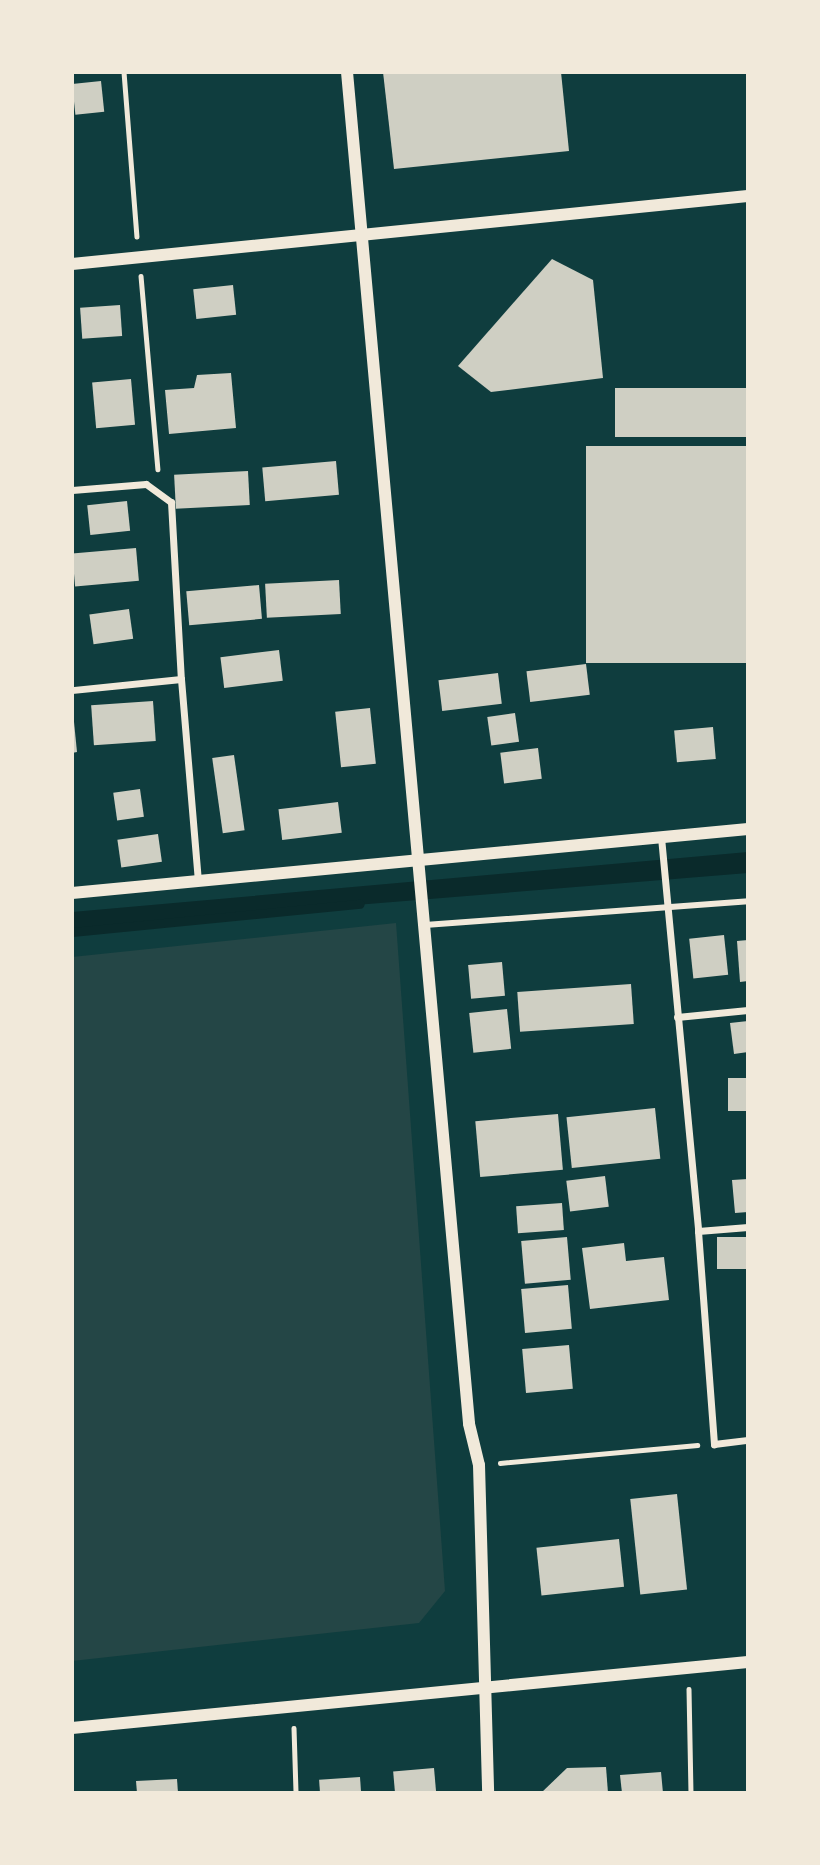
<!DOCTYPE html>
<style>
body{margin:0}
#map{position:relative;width:820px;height:1865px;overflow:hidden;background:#0f3d3e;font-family:"Asap Condensed",sans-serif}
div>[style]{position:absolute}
.green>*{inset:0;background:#244646}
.water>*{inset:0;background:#0a2a2b}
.stream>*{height:9px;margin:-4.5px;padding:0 4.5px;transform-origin:4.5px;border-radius:4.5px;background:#0a2a2b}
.building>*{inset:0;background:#cfcfc3;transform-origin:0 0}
.path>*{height:4.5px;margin:-2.25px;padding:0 2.25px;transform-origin:2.25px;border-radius:2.25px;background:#f1e9da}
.pedestrian>*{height:6px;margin:-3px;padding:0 3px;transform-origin:3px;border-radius:3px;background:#f1e9da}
.minor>*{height:7px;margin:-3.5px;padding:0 3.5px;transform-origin:3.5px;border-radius:3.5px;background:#f1e9da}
.tertiary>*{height:12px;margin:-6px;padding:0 6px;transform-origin:6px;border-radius:6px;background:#f1e9da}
span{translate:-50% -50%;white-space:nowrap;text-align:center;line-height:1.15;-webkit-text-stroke:5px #f1e9da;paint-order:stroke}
.frame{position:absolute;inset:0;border:74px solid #f1e9da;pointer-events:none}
</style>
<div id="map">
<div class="green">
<div style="clip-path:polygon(396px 923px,445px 1591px,419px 1623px,72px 1661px,72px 957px)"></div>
</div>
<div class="water">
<div style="clip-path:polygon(748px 852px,748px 873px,233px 915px,72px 932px,72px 912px)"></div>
</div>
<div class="stream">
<div style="left:72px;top:932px;width:289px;rotate:-5.6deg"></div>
</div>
<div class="building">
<div style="clip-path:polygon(383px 72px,561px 72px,569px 151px,394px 169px)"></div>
<div style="left:101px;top:81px;width:31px;height:29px;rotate:84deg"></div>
<div style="clip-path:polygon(552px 259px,593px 280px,603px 378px,491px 392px,458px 366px)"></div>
<div style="left:233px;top:285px;width:30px;height:40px;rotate:84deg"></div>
<div style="left:120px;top:305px;width:31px;height:40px;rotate:86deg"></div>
<div style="clip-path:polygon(231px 373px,236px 428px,169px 434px,165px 390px,194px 388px,197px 375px)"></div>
<div style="left:131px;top:379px;width:46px;height:39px;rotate:85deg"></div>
<div style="left:748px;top:388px;width:49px;height:133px;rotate:90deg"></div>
<div style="left:748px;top:446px;width:217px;height:162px;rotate:90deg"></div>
<div style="left:336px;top:461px;width:34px;height:74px;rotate:85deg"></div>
<div style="left:248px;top:471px;width:34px;height:74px;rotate:87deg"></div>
<div style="left:127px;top:501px;width:30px;height:40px;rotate:84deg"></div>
<div style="left:136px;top:548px;width:33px;height:64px;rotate:85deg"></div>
<div style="left:339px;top:580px;width:34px;height:74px;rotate:87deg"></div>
<div style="left:259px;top:585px;width:34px;height:73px;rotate:85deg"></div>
<div style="left:129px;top:609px;width:30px;height:40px;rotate:82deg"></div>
<div style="left:279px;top:650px;width:31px;height:59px;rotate:83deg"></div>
<div style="left:586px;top:664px;width:31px;height:60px;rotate:83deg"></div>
<div style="left:498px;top:673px;width:31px;height:60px;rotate:83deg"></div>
<div style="left:153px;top:701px;width:40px;height:62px;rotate:86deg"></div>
<div style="left:370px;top:708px;width:56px;height:35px;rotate:84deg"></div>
<div style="left:515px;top:713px;width:29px;height:28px;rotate:82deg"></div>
<div style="clip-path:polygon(72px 722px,74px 722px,77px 752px,72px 753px)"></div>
<div style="left:713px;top:727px;width:32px;height:39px;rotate:85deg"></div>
<div style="left:538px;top:748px;width:31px;height:38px;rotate:83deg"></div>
<div style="left:234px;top:755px;width:76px;height:22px;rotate:82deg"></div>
<div style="left:140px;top:789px;width:28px;height:27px;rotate:82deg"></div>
<div style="left:338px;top:802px;width:31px;height:60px;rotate:83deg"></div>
<div style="left:158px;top:834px;width:28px;height:41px;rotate:82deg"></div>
<div style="left:724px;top:935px;width:40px;height:35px;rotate:84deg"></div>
<div style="clip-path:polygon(748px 940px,748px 981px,740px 982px,737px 941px)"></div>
<div style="left:502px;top:962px;width:34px;height:34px;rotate:85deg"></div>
<div style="left:631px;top:984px;width:40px;height:114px;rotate:86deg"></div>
<div style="left:507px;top:1009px;width:40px;height:38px;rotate:84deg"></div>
<div style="clip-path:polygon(748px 1021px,748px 1052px,734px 1054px,730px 1023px)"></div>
<div style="left:748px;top:1078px;width:33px;height:20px;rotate:90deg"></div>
<div style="left:655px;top:1108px;width:51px;height:89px;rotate:84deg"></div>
<div style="left:558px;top:1114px;width:56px;height:83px;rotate:85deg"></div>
<div style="left:605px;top:1176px;width:31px;height:39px;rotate:83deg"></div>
<div style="clip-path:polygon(748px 1179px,748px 1212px,735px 1213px,732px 1180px)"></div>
<div style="left:562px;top:1203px;width:27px;height:46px;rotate:86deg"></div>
<div style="left:567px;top:1237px;width:43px;height:46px;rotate:85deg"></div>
<div style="left:748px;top:1237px;width:32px;height:31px;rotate:90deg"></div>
<div style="clip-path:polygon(624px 1243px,626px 1261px,664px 1257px,669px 1300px,590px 1309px,582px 1248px)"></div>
<div style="left:568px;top:1285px;width:44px;height:47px;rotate:85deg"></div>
<div style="left:569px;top:1345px;width:44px;height:47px;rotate:85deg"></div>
<div style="left:677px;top:1494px;width:96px;height:47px;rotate:84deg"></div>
<div style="left:619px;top:1539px;width:48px;height:83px;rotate:84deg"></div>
<div style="clip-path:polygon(606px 1767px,608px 1793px,541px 1793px,567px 1768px)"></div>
<div style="left:434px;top:1768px;width:25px;height:41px;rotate:85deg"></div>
<div style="clip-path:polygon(661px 1772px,663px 1793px,622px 1793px,620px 1775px)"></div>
<div style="left:360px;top:1777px;width:16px;height:41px;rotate:86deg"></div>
<div style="clip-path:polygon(177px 1779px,178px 1793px,137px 1793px,136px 1781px)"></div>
</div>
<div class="path">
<div style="left:124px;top:72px;width:165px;rotate:85.5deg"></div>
<div style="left:141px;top:276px;width:194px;rotate:85deg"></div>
<div style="left:500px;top:1463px;width:198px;rotate:-5.2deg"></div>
<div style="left:689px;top:1689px;width:104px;rotate:88.9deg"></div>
<div style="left:294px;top:1728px;width:65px;rotate:88.2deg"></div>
</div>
<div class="pedestrian">
<div style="left:425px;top:925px;width:324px;rotate:-4.2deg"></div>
</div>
<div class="minor">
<div style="left:72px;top:490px;width:74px;rotate:-4.6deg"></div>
<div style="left:146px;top:484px;width:31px;rotate:36deg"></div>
<div style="left:171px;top:502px;width:177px;rotate:86.8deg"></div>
<div style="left:181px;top:679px;width:110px;rotate:174.2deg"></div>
<div style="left:181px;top:679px;width:203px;rotate:85.2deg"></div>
<div style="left:661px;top:837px;width:396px;rotate:84.6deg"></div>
<div style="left:698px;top:1231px;width:214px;rotate:85.7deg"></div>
<div style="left:714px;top:1444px;width:34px;rotate:-7deg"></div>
<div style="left:677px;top:1017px;width:71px;rotate:-5.6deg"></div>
<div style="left:698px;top:1231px;width:50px;rotate:-4.6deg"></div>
</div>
<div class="tertiary">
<div style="left:347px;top:72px;width:1357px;rotate:84.84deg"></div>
<div style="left:469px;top:1424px;width:42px;rotate:76.3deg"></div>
<div style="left:479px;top:1465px;width:328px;rotate:88.4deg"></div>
<div style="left:72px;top:264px;width:679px;rotate:-5.74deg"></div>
<div style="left:72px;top:893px;width:679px;rotate:-5.41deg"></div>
<div style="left:72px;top:1728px;width:679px;rotate:-5.58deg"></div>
</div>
<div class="frame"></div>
</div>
